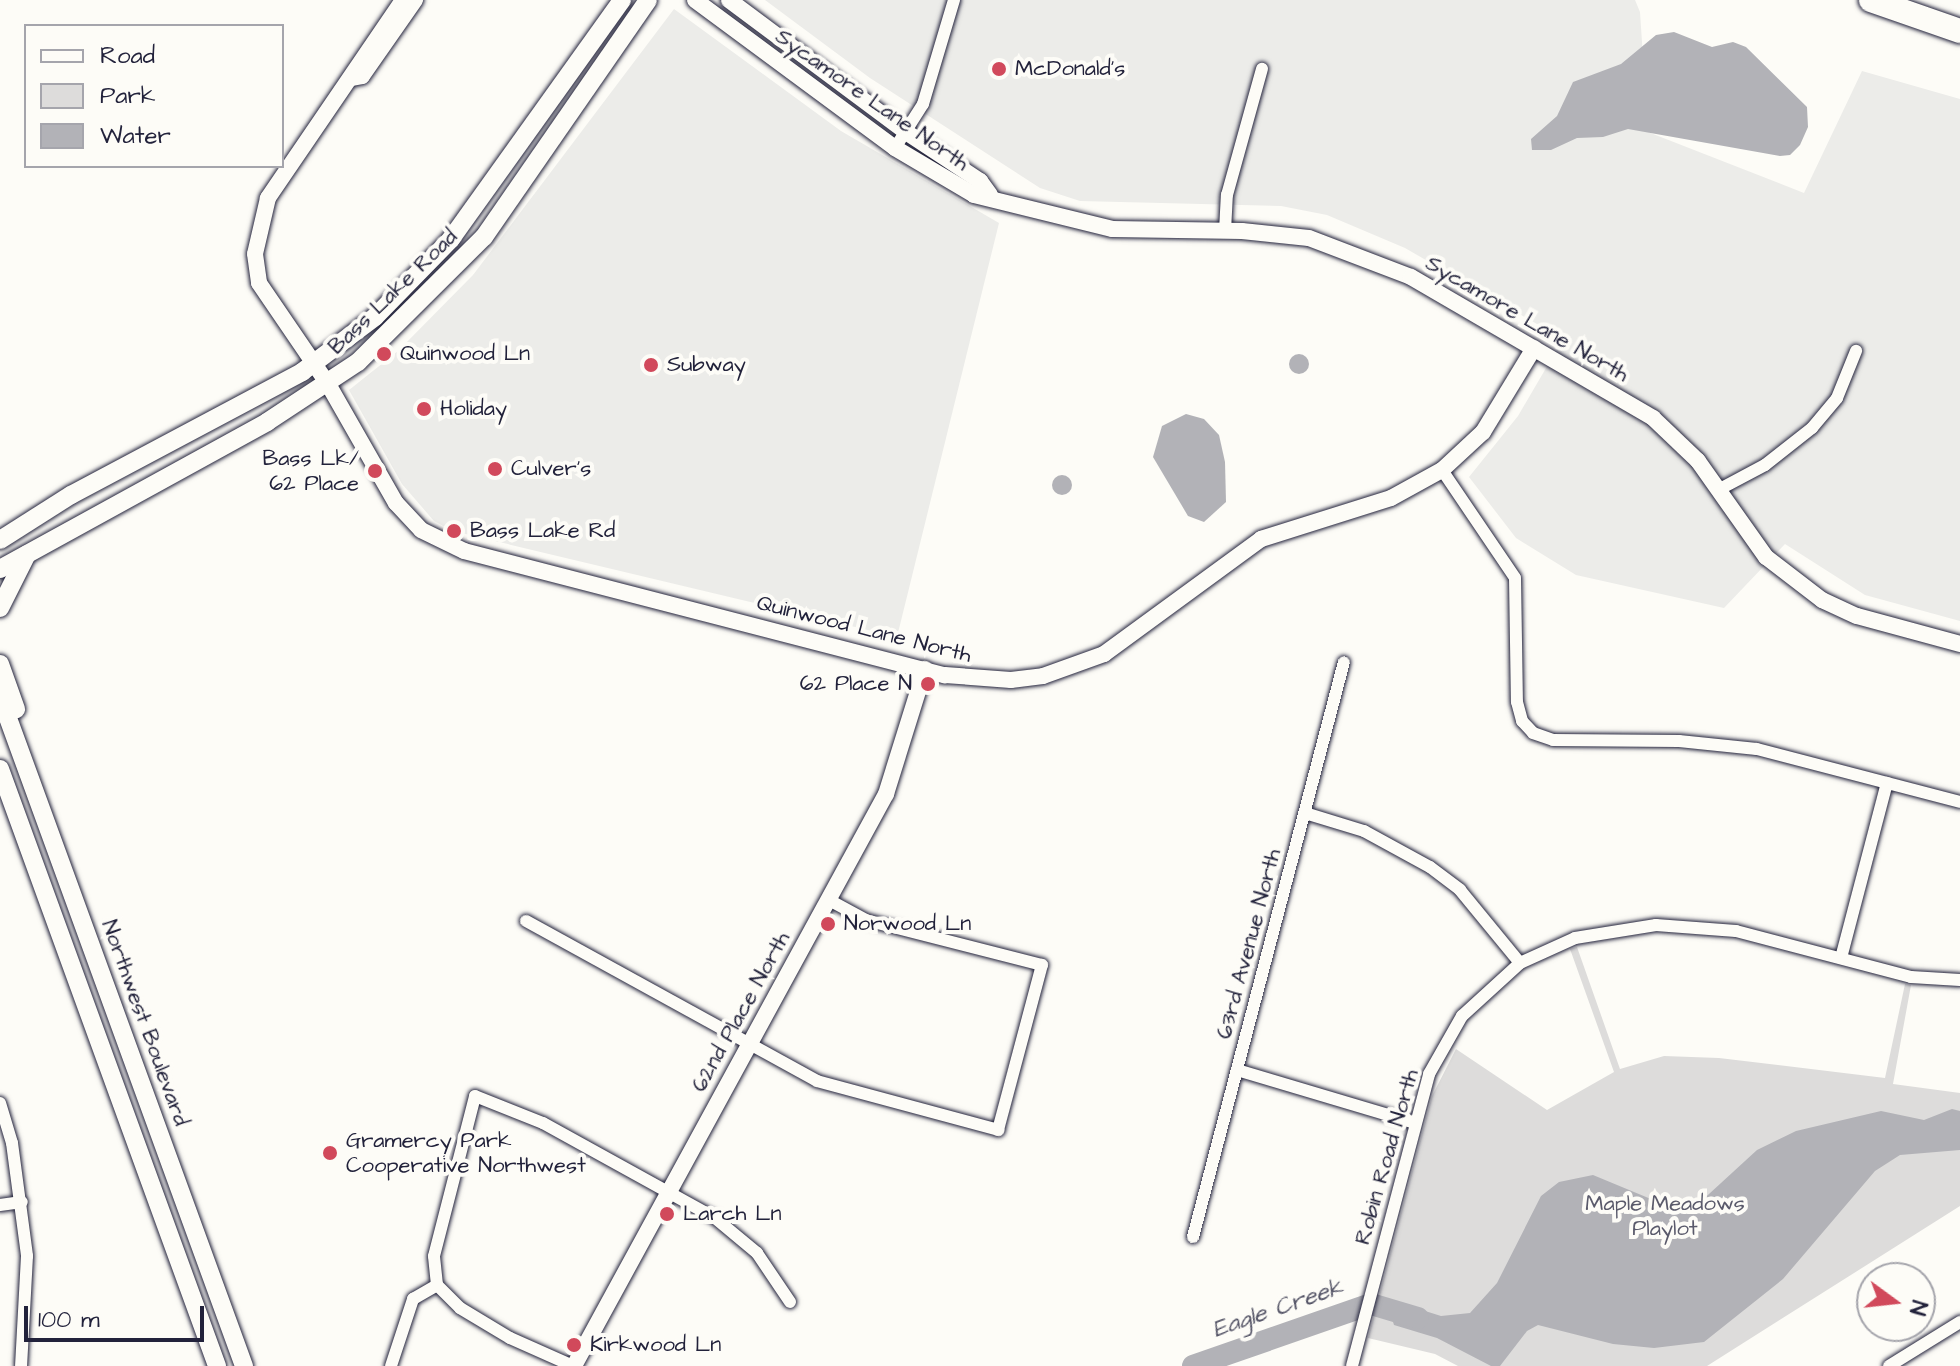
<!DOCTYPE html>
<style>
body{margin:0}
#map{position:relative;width:1960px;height:1366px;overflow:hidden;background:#fdfcf7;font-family:"Architects Daughter",sans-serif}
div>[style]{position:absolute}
.built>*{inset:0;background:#ecece9}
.green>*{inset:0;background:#dddcdb}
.water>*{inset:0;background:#b2b2b7}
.round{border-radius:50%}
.river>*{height:22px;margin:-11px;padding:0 11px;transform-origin:11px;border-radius:11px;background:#b2b2b7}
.roads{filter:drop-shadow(0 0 2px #22223b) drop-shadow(0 0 2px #22223b)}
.minor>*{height:12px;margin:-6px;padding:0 6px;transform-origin:6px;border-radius:6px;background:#fdfcf7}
.tertiary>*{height:16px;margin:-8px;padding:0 8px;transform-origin:8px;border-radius:8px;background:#fdfcf7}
.secondary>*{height:18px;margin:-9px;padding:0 9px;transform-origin:9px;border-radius:9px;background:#fdfcf7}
.motorway>*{height:24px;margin:-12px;padding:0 12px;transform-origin:12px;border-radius:12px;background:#fdfcf7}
.dots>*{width:22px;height:22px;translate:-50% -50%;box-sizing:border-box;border:4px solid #fdfcf7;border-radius:50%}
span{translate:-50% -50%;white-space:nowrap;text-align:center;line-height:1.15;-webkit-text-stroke:8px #fdfcf7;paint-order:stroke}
.poi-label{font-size:22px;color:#22223b}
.left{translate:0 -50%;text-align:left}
.right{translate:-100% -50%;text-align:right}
.street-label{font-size:22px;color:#22223b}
.park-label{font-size:22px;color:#5a5a6b}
.water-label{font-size:24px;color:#545466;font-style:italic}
.legend{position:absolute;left:24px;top:24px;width:260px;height:144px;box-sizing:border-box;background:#fdfcf7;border:2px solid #a5a5ac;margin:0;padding:10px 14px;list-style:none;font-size:24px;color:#22223b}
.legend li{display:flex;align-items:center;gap:16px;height:40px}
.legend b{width:40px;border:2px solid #a5a5ac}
.north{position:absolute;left:1856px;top:1262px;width:80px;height:80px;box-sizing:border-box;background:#fdfcf7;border:2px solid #a5a5ac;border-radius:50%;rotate:105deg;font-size:22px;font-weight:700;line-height:32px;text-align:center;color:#22223b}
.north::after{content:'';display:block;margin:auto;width:28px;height:36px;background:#d1495b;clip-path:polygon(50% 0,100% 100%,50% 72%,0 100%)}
.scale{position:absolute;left:24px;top:1306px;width:180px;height:36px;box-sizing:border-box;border:4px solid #22223b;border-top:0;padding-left:10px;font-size:24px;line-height:28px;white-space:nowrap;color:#22223b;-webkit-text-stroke:6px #fdfcf7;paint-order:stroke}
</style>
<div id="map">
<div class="built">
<div style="clip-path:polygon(765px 0,1635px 0,1640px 12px,1648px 132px,1804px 193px,1862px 71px,1960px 99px,1960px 621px,1865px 595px,1785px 544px,1724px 608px,1576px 575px,1516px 538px,1469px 477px,1518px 416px,1563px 339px,1405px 248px,1327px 215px,1281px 206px,1080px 201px,1040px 188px,870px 78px)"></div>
<div style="clip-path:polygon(674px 9px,841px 131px,999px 223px,897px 637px,453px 531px,434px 521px,402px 484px,349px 390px,398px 351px,473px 275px)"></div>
</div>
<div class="green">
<div style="clip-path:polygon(1577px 947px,1620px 1069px,1664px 1056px,1719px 1058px,1885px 1078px,1905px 984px,1911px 985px,1893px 1084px,1960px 1093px,1960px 1206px,1707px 1366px,1458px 1366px,1435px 1354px,1368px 1338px,1432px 1096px,1456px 1049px,1547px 1110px,1614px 1072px,1570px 949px)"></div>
</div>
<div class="water">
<div style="clip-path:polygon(1674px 32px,1712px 47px,1733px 42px,1746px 47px,1807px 107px,1808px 127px,1800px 145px,1790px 155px,1780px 156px,1628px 129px,1603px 137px,1577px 138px,1551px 150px,1532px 150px,1531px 139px,1557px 116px,1573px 82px,1621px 64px,1656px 35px)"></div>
<div class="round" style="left:1289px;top:354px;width:20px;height:20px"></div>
<div style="clip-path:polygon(1186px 414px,1204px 419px,1219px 435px,1225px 462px,1226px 502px,1204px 522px,1188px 516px,1153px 457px,1162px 426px)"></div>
<div class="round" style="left:1052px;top:475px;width:20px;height:20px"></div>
<div style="clip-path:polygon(1952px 1109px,1960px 1111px,1960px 1150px,1900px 1155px,1875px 1171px,1783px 1279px,1704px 1342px,1654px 1348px,1613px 1344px,1538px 1325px,1527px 1331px,1500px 1366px,1491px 1366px,1437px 1338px,1394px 1325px,1389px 1309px,1403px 1304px,1441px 1316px,1470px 1313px,1497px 1283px,1541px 1196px,1559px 1182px,1593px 1175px,1675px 1209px,1697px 1205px,1757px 1150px,1796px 1131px,1881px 1111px,1924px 1120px)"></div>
</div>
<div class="river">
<div style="left:1193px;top:1366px;width:188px;rotate:-19.2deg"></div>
<div style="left:1371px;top:1304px;width:49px;rotate:16.6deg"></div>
</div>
<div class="roads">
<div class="minor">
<div style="left:895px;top:148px;width:52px;rotate:-57.5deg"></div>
<div style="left:923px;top:104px;width:109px;rotate:-73.4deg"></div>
<div style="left:1225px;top:231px;width:36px;rotate:-87deg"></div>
<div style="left:1227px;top:195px;width:131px;rotate:-74.5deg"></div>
<div style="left:1442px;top:470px;width:130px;rotate:55.9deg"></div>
<div style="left:1515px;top:578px;width:124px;rotate:89.1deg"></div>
<div style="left:1517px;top:702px;width:20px;rotate:75deg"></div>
<div style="left:1522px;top:721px;width:16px;rotate:47deg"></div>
<div style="left:1533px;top:733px;width:21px;rotate:19deg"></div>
<div style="left:1553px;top:740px;width:126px;rotate:0.5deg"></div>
<div style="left:1679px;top:741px;width:78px;rotate:5.9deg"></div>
<div style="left:1757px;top:749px;width:210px;rotate:14.6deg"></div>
<div style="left:1718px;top:490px;width:53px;rotate:-28deg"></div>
<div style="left:1765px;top:465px;width:60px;rotate:-38.2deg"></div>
<div style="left:1812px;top:428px;width:39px;rotate:-50deg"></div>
<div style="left:1837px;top:398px;width:51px;rotate:-68deg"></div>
<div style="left:1305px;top:813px;width:62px;rotate:17deg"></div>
<div style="left:1364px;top:831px;width:75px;rotate:28.6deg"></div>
<div style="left:1430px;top:867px;width:38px;rotate:37deg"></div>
<div style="left:1460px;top:890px;width:94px;rotate:50.6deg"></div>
<div style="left:526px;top:921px;width:332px;rotate:28.8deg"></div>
<div style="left:817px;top:1081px;width:188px;rotate:15.1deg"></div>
<div style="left:998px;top:1130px;width:171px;rotate:-75.1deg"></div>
<div style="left:1042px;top:965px;width:182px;rotate:-165.7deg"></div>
<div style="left:866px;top:920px;width:42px;rotate:-151.6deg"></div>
<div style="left:1841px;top:958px;width:181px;rotate:-75.3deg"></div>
<div style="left:1237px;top:1070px;width:186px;rotate:16.6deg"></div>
<div style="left:0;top:1103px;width:42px;rotate:73.3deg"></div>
<div style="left:12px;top:1143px;width:114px;rotate:82.4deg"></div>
<div style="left:27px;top:1256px;width:110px;rotate:93.1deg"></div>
<div style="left:0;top:1205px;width:22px;rotate:-8deg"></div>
<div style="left:1193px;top:1237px;width:594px;rotate:-75.29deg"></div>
<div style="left:437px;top:1285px;width:33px;rotate:45deg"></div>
<div style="left:460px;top:1308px;width:58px;rotate:31deg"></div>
<div style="left:510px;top:1338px;width:69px;rotate:24deg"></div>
<div style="left:391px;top:1366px;width:71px;rotate:-71.8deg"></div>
<div style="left:413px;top:1299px;width:28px;rotate:-30deg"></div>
<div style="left:437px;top:1285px;width:29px;rotate:-96deg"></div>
<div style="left:434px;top:1256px;width:165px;rotate:-75.6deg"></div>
<div style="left:475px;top:1096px;width:73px;rotate:21.7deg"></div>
<div style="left:543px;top:1123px;width:196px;rotate:28.9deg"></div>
<div style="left:715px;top:1218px;width:55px;rotate:39.8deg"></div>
<div style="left:757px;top:1253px;width:59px;rotate:56deg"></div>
<div style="left:1352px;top:1366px;width:302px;rotate:-75.2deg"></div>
<div style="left:1429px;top:1074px;width:67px;rotate:-60.4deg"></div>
<div style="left:1462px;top:1016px;width:79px;rotate:-42.4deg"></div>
<div style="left:1520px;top:963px;width:60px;rotate:-24.4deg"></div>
<div style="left:1575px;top:938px;width:82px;rotate:-9.1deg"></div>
<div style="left:1656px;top:925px;width:80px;rotate:4.3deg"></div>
<div style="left:1736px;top:931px;width:181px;rotate:14.7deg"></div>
<div style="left:1911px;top:977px;width:49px;rotate:3.5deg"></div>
<div style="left:1889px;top:1366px;width:84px;rotate:-31.8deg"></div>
</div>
<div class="tertiary">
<div style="left:403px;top:0;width:240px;rotate:124.3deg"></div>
<div style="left:268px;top:198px;width:57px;rotate:103.1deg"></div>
<div style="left:255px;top:254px;width:29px;rotate:82deg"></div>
<div style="left:259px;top:283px;width:122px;rotate:55.7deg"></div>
<div style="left:328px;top:384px;width:137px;rotate:60.3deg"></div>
<div style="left:396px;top:503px;width:37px;rotate:47deg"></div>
<div style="left:421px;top:530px;width:48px;rotate:26deg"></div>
<div style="left:464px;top:551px;width:497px;rotate:14.5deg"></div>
<div style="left:945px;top:675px;width:66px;rotate:4.3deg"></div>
<div style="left:1011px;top:680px;width:32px;rotate:-7deg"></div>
<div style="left:1043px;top:676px;width:65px;rotate:-19.8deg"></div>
<div style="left:1104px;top:654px;width:195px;rotate:-36.2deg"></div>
<div style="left:1261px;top:539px;width:136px;rotate:-17.5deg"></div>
<div style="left:1391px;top:498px;width:58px;rotate:-28.8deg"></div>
<div style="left:1442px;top:470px;width:56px;rotate:-42.8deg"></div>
<div style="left:1483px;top:432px;width:98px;rotate:-58.7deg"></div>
<div style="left:695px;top:0;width:249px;rotate:36.5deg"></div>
<div style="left:895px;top:148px;width:92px;rotate:30.7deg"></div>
<div style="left:974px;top:195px;width:142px;rotate:13.8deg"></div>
<div style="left:1112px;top:229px;width:130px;rotate:0.9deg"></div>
<div style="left:1242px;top:231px;width:67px;rotate:6deg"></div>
<div style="left:1309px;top:238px;width:109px;rotate:20.9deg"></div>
<div style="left:1411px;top:277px;width:280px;rotate:30.2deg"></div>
<div style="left:1653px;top:418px;width:62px;rotate:43.7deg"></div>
<div style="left:1698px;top:461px;width:118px;rotate:54.7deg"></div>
<div style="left:1766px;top:557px;width:71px;rotate:37.5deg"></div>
<div style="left:1822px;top:600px;width:38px;rotate:25deg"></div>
<div style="left:1857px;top:616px;width:107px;rotate:15.2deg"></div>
<div style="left:729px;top:0;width:221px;rotate:36.7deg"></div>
<div style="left:906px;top:132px;width:89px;rotate:33.5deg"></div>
<div style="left:980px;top:181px;width:17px;rotate:54deg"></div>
<div style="left:351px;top:78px;width:11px;rotate:-10deg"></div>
<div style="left:362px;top:76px;width:93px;rotate:-55.1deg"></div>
<div style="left:574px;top:1366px;width:652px;rotate:-61.39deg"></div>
<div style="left:886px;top:794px;width:131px;rotate:-72.7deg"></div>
</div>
<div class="secondary">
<div style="left:0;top:540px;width:84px;rotate:-32.4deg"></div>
<div style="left:71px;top:495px;width:262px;rotate:-28deg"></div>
<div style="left:302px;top:372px;width:91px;rotate:-37deg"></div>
<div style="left:375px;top:317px;width:109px;rotate:-45.7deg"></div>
<div style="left:451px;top:239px;width:294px;rotate:-54.4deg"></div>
<div style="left:0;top:569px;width:305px;rotate:-28.8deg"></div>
<div style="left:267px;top:422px;width:109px;rotate:-33.4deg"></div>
<div style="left:358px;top:362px;width:177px;rotate:-44.8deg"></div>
<div style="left:484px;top:237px;width:288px;rotate:-55.3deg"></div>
<div style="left:0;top:608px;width:60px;rotate:-63.4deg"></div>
<div style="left:0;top:664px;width:48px;rotate:70.4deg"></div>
<div style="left:0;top:696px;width:713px;rotate:69.99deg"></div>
<div style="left:0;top:769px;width:635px;rotate:70.02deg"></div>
</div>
<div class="motorway">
<div style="left:1871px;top:0;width:94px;rotate:19.2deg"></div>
</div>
</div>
<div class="dots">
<div style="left:999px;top:69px;background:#d1495b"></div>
<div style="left:384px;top:354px;background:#d1495b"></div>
<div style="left:651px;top:365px;background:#d1495b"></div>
<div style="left:424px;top:409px;background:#d1495b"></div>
<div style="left:495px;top:469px;background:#d1495b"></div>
<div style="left:375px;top:471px;background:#d1495b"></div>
<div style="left:454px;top:531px;background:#d1495b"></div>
<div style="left:928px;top:684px;background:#d1495b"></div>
<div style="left:828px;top:924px;background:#d1495b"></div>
<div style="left:330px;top:1153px;background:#d1495b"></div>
<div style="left:667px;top:1214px;background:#d1495b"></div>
<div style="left:574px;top:1345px;background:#d1495b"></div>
</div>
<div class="poi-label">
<span class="left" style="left:1015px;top:69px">McDonald's</span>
<span class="left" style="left:400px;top:354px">Quinwood Ln</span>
<span class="left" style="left:667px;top:365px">Subway</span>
<span class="left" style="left:440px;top:409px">Holiday</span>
<span class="right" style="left:359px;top:471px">Bass Lk/<br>62 Place</span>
<span class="left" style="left:511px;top:469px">Culver's</span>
<span class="left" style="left:470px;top:531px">Bass Lake Rd</span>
<span class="right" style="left:912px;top:684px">62 Place N</span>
<span class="left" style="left:844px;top:924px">Norwood Ln</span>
<span class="left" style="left:346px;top:1153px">Gramercy Park<br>Cooperative Northwest</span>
<span class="left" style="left:683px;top:1214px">Larch Ln</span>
<span class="left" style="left:590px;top:1345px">Kirkwood Ln</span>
</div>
<div class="street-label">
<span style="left:872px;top:100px;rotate:35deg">Sycamore Lane North</span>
<span style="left:393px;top:292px;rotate:-44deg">Bass Lake Road</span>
<span style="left:1527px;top:319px;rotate:30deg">Sycamore Lane North</span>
<span style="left:864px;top:629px;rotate:14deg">Quinwood Lane North</span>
<span style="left:1249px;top:944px;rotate:-75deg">63rd Avenue North</span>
<span style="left:741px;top:1012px;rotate:-61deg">62nd Place North</span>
<span style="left:145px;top:1023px;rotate:70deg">Northwest Boulevard</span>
<span style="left:1387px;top:1157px;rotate:-74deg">Robin Road North</span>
</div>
<div class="park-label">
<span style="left:1665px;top:1216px">Maple Meadows<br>Playlot</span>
</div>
<div class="water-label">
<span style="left:1278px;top:1309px;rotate:-19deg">Eagle Creek</span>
</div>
<ul class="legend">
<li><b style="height:10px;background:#fdfcf7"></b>Road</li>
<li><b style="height:22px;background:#dddcdb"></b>Park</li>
<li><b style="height:22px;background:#b2b2b7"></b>Water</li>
</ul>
<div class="north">N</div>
<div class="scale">100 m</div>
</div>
